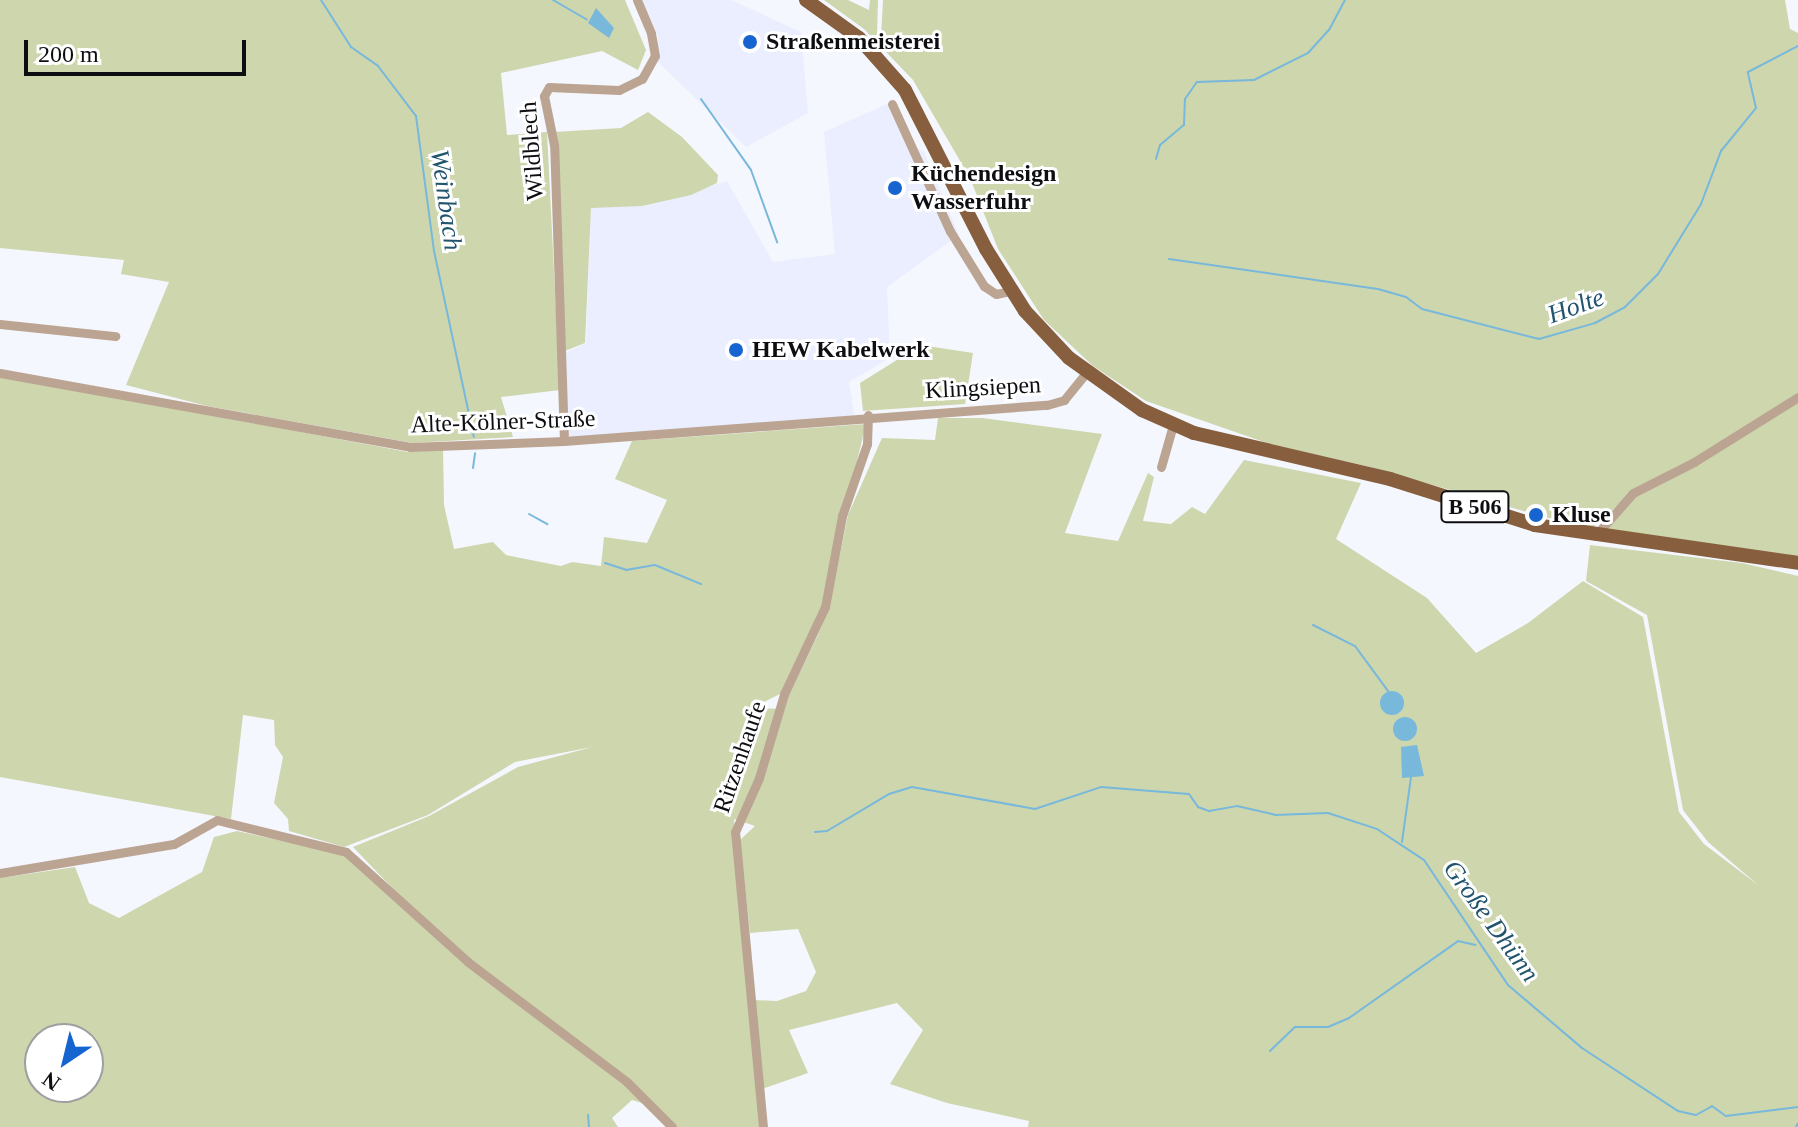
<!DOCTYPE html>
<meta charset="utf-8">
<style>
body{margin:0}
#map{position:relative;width:1798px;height:1127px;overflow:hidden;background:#f5f7fe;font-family:"Times New Roman",serif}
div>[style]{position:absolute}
.built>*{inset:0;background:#eaeefe}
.green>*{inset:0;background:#ced6ae}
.water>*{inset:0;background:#77b8db}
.round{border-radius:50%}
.stream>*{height:2px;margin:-1px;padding:0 1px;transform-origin:1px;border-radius:1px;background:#77b8db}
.minor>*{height:9px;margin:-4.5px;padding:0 4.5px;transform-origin:4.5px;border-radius:4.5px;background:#bca492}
.primary>*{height:14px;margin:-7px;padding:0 7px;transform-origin:7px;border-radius:7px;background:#875f3e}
.dots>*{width:22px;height:22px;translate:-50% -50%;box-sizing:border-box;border:4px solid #fff;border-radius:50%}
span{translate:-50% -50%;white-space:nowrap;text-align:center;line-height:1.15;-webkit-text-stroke:6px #fff;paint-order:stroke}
.shield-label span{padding:2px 6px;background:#fff;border:2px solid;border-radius:6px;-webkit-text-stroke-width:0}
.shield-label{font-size:22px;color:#0d0e11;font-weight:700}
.poi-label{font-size:24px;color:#0d0e11;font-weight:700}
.left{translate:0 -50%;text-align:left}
.street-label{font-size:24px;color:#0d0e11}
.water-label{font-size:26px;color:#21546d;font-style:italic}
.north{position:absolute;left:24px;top:1023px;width:80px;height:80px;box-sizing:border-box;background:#fff;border:2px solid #9e9fa0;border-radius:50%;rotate:215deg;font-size:22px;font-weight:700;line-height:32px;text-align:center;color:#0d0e11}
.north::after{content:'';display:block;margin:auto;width:28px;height:36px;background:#1664cf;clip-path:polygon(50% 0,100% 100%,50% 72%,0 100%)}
.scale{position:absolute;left:24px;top:40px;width:222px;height:36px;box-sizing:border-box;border:4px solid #0d0e11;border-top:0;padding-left:10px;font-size:24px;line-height:28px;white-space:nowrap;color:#0d0e11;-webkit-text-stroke:6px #fff;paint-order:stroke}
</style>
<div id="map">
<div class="built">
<div style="clip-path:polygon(642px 0,731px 0,801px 32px,808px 113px,746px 147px,658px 62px,658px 36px)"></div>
<div style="clip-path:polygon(894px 101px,917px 148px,924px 152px,959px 235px,887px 287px,890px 358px,849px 382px,855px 419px,564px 441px,565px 353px,586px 343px,591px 207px,642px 206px,727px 181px,773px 262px,835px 254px,824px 132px)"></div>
</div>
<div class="green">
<div style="clip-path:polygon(0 0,625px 0,646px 50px,638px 70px,602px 51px,501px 73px,507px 135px,547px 132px,560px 390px,501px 397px,513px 437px,413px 443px,207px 406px,126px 385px,169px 282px,121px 274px,124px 260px,0 248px)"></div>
<div style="clip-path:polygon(824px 0,848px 0,869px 10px,870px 0,878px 0,877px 35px,881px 36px,883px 0,1785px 0,1790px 29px,1798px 33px,1798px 561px,1600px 532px,1632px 492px,1590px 530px,1370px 467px,1273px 445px,1146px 401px,1093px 366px,1044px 320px,998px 249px,970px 178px,913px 80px,864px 29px)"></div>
<div style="clip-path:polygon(648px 112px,682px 137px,718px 175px,717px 183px,691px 195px,642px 206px,591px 208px,585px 343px,565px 351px,554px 132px,621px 128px)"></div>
<div style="clip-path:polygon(921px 345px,973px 353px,965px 404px,863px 411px,860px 383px)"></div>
<div style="clip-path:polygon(evenodd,0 376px,408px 452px,443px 449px,444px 505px,454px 549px,493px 542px,506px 555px,561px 566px,572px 562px,601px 566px,604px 537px,647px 543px,667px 500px,615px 479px,632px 441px,866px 424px,822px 606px,780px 694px,752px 708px,782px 709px,817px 637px,829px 609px,848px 515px,882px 438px,935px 440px,938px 418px,982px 418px,1102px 434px,1065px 533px,1118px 541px,1148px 473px,1154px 477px,1143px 521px,1171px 524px,1192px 507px,1205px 514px,1244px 460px,1361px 483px,1336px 539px,1427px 598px,1476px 653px,1528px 623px,1583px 581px,1643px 617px,1679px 812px,1704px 844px,1758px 885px,1708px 842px,1683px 810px,1647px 615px,1586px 581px,1590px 545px,1742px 563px,1798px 576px,1798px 1127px,1028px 1127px,1029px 1121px,947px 1103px,890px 1084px,923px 1030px,897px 1003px,789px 1030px,808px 1073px,762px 1089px,754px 1000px,777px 1001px,806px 991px,816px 972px,798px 929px,750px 933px,740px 840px,755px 826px,734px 819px,760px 1127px,676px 1127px,652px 1106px,632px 1100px,612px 1118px,618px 1127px,0 1127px,0 878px,75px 867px,89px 903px,119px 918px,202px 872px,214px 837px,237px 831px,345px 855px,422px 919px,353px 847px,429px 816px,518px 767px,592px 747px,515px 762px,428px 815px,344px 847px,289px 831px,288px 819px,274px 803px,283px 757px,275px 745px,274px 720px,243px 715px,231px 819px,0 777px,0 376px,40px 1039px,88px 1039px,88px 1087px,40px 1087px,40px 1039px)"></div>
</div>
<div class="water">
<div style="clip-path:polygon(596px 8px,614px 28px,609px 38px,588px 23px)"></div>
<div class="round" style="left:1380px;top:691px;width:24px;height:24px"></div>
<div class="round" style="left:1393px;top:717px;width:24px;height:24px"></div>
<div style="clip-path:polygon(1417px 745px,1424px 776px,1402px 778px,1401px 747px)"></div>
</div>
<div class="stream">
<div style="left:321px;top:0;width:56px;rotate:57.4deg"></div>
<div style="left:351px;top:47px;width:33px;rotate:35deg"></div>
<div style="left:378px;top:66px;width:63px;rotate:52.8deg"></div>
<div style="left:416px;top:116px;width:136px;rotate:82.4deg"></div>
<div style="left:434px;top:251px;width:190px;rotate:77.9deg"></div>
<div style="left:553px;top:0;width:39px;rotate:30deg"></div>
<div style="left:701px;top:99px;width:87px;rotate:54.8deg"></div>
<div style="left:751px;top:170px;width:77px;rotate:70.1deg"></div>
<div style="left:1156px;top:159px;width:15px;rotate:-74deg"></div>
<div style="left:1160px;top:145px;width:31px;rotate:-40deg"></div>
<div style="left:1184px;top:125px;width:26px;rotate:-88deg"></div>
<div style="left:1185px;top:99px;width:21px;rotate:-55deg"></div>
<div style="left:1197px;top:82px;width:57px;rotate:-2deg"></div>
<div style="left:1254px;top:80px;width:60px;rotate:-26.6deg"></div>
<div style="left:1308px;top:53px;width:31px;rotate:-48deg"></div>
<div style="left:1329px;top:30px;width:34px;rotate:-62deg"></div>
<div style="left:1169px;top:259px;width:211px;rotate:8.2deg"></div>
<div style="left:1378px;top:289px;width:29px;rotate:16deg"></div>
<div style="left:1406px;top:297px;width:20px;rotate:37deg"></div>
<div style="left:1422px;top:309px;width:121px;rotate:14.4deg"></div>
<div style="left:1539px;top:339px;width:58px;rotate:-15.9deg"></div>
<div style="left:1595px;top:323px;width:34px;rotate:-28deg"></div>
<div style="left:1625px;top:307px;width:47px;rotate:-45deg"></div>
<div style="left:1658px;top:274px;width:82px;rotate:-58.4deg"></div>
<div style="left:1701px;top:204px;width:57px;rotate:-69.3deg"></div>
<div style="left:1721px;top:151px;width:55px;rotate:-50.9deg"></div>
<div style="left:1756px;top:108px;width:37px;rotate:-103deg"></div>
<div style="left:1748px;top:72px;width:56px;rotate:-27.5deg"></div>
<div style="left:473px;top:468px;width:15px;rotate:-82deg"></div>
<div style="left:529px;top:514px;width:21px;rotate:29deg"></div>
<div style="left:605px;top:563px;width:22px;rotate:18deg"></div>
<div style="left:626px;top:570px;width:29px;rotate:-10deg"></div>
<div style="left:655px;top:565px;width:50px;rotate:22.4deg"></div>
<div style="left:1313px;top:625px;width:47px;rotate:26.6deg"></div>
<div style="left:1355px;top:646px;width:56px;rotate:53.7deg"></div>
<div style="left:815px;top:832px;width:12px;rotate:-5deg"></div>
<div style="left:827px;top:831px;width:72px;rotate:-30.8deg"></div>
<div style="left:889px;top:794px;width:24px;rotate:-17deg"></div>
<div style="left:912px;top:787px;width:125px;rotate:10.1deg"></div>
<div style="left:1035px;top:809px;width:70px;rotate:-18.4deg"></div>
<div style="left:1101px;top:787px;width:88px;rotate:4.5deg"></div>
<div style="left:1189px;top:794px;width:16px;rotate:55deg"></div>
<div style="left:1198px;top:807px;width:12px;rotate:20deg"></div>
<div style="left:1209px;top:811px;width:28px;rotate:-10deg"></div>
<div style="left:1237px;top:806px;width:39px;rotate:13deg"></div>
<div style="left:1275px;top:815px;width:53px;rotate:-2.2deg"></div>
<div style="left:1328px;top:813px;width:52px;rotate:18.1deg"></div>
<div style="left:1377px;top:829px;width:56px;rotate:33.4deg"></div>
<div style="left:1424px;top:860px;width:151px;rotate:56.1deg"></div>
<div style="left:1508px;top:985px;width:97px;rotate:40.4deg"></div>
<div style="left:1582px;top:1048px;width:115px;rotate:33.3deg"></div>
<div style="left:1678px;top:1111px;width:18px;rotate:13deg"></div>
<div style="left:1696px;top:1115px;width:18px;rotate:-29deg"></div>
<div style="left:1712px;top:1106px;width:17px;rotate:36deg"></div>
<div style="left:1726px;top:1116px;width:73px;rotate:-7.1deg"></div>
<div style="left:1402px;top:842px;width:66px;rotate:-82.1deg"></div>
<div style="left:1270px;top:1051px;width:35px;rotate:-44deg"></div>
<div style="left:1295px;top:1027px;width:33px"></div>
<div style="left:1328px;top:1027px;width:23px;rotate:-23deg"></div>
<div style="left:1349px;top:1018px;width:133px;rotate:-35.2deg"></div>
<div style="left:1458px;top:941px;width:18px;rotate:13deg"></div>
<div style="left:588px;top:1115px;width:12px;rotate:85deg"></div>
<div style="left:1796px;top:1127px;width:4px;rotate:-63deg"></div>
</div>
<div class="minor">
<div style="left:892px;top:104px;width:140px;rotate:65.5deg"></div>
<div style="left:950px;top:231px;width:65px;rotate:58.3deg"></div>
<div style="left:984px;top:286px;width:14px;rotate:34deg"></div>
<div style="left:996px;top:294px;width:14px;rotate:-12deg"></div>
<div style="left:0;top:324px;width:116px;rotate:6deg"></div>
<div style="left:0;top:373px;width:417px;rotate:10.2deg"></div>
<div style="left:410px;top:447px;width:154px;rotate:-2.2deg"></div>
<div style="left:564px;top:441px;width:484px;rotate:-4.3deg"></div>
<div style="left:1047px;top:405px;width:18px;rotate:-16deg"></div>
<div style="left:1064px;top:400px;width:35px;rotate:-51deg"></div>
<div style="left:564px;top:441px;width:296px;rotate:-91.9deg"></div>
<div style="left:554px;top:145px;width:50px;rotate:-101.5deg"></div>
<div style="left:544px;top:96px;width:10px;rotate:-61deg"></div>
<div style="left:549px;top:87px;width:70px;rotate:2.5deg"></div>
<div style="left:619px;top:90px;width:25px;rotate:-26deg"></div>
<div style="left:642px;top:79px;width:26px;rotate:-61deg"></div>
<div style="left:655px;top:56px;width:23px;rotate:-100deg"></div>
<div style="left:651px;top:33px;width:36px;rotate:-113deg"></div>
<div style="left:1161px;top:467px;width:44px;rotate:-74.1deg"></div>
<div style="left:1595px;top:536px;width:57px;rotate:-48.5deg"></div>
<div style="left:1633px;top:493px;width:68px;rotate:-26.9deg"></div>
<div style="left:1694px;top:462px;width:123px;rotate:-32deg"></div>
<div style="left:0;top:873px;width:176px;rotate:-9.5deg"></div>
<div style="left:174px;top:844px;width:49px;rotate:-29.2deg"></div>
<div style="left:217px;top:820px;width:133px;rotate:13.9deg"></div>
<div style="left:346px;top:852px;width:164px;rotate:42deg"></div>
<div style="left:468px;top:962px;width:199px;rotate:37deg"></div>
<div style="left:627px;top:1082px;width:64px;rotate:45deg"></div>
<div style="left:763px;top:1127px;width:296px;rotate:-95.4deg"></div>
<div style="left:735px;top:832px;width:59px;rotate:-66deg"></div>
<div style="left:759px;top:778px;width:88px;rotate:-73.4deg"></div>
<div style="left:784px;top:694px;width:96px;rotate:-64.8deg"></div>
<div style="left:825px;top:607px;width:93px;rotate:-79.4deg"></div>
<div style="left:842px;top:516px;width:76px;rotate:-70.9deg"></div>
<div style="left:867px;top:444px;width:29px;rotate:-88deg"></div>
</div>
<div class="primary">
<div style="left:806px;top:0;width:65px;rotate:35.6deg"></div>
<div style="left:859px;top:38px;width:69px;rotate:48.5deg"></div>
<div style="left:905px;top:90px;width:178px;rotate:63deg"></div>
<div style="left:986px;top:249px;width:73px;rotate:57.8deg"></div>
<div style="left:1025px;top:311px;width:64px;rotate:46.9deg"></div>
<div style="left:1069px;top:358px;width:90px;rotate:35.5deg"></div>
<div style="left:1142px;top:410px;width:57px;rotate:23.9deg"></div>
<div style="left:1194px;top:433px;width:201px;rotate:13.2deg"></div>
<div style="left:1390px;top:479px;width:152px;rotate:17.6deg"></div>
<div style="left:1535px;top:525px;width:266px;rotate:8.2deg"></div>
</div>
<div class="dots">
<div style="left:750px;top:42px;background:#1664cf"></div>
<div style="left:895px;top:188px;background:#1664cf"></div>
<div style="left:736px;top:350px;background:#1664cf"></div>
<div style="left:1536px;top:515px;background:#1664cf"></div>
</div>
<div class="shield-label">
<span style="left:1475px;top:507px">B 506</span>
</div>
<div class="poi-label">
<span class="left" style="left:766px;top:42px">Straßenmeisterei</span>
<span class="left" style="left:911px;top:188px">Küchendesign<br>Wasserfuhr</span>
<span class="left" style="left:752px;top:350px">HEW Kabelwerk</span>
<span class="left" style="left:1552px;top:515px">Kluse</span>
</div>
<div class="street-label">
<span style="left:532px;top:151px;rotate:-94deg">Wildblech</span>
<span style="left:983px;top:388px;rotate:-3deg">Klingsiepen</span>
<span style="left:503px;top:422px;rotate:-2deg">Alte-Kölner-Straße</span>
<span style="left:740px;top:757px;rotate:-71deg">Ritzenhaufe</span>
</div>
<div class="water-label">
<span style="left:446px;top:200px;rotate:82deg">Weinbach</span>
<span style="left:1576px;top:306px;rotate:-20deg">Holte</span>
<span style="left:1491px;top:921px;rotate:54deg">Große Dhünn</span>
</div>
<div class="north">N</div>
<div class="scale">200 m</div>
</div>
